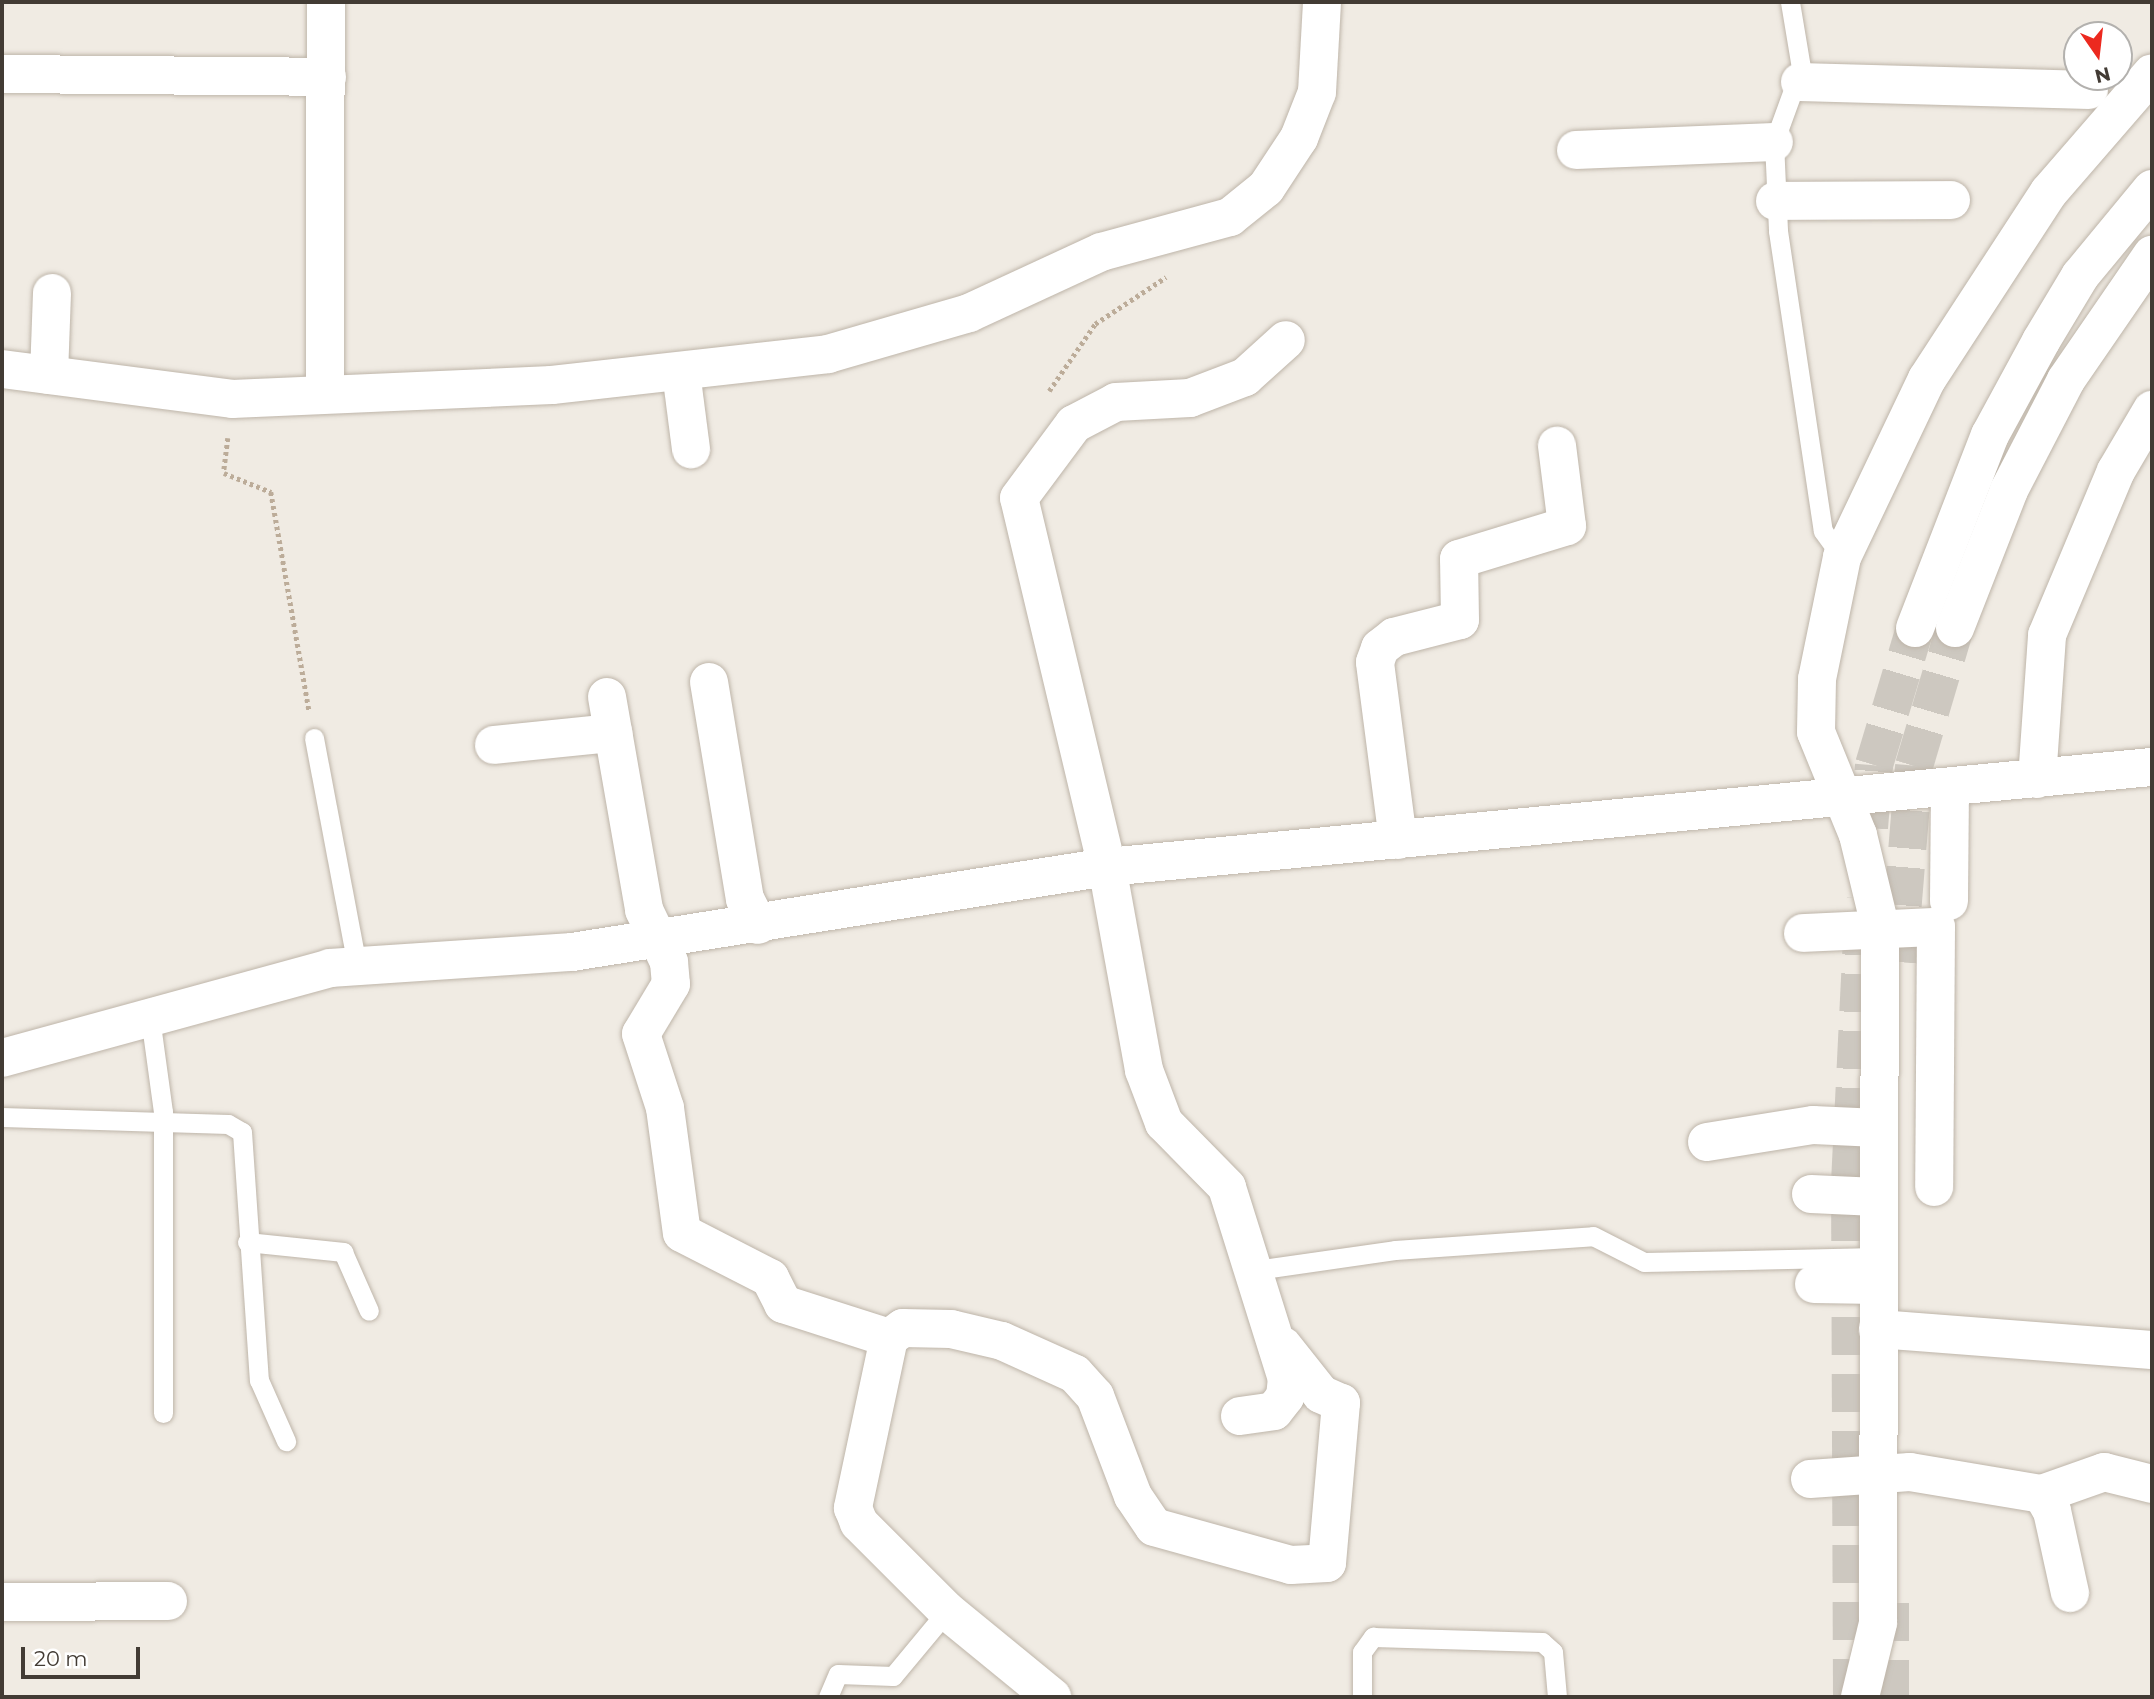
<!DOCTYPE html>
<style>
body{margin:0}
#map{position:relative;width:2154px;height:1699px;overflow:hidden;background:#f0ebe3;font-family:Montserrat,sans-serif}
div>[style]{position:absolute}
.tertiary-tunnel>*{height:38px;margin-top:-19px;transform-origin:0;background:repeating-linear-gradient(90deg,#cdc8c0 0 38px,transparent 0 57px)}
.path>*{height:4.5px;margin-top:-2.25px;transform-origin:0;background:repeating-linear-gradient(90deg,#bcac99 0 3.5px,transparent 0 7px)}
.roads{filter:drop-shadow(0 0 2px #beb5a9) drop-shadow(0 0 2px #beb5a9)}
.service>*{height:19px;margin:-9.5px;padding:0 9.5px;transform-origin:9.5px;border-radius:9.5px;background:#fff}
.minor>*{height:38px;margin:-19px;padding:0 19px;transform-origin:19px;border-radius:19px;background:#fff}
.tertiary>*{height:38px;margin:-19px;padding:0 19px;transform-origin:19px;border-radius:19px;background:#fff}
span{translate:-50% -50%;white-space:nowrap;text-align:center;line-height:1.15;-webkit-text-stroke:6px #fff;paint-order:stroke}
.frame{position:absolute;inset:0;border:4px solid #423b34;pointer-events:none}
.north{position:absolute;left:2063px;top:21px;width:70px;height:70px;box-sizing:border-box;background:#fff;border:2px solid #b3b1ae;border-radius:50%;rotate:166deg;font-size:19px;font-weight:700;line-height:28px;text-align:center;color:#423b34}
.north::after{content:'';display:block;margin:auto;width:24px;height:32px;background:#ec291f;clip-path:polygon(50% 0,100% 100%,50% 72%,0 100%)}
.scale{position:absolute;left:21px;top:1647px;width:119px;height:32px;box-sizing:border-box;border:4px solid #423b34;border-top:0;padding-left:9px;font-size:21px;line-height:24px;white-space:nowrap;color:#423b34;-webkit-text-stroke:5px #fff;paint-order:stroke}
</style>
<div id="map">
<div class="tertiary-tunnel">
<div style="left:1869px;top:828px;width:63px;rotate:-85.5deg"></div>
<div style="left:1874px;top:765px;width:143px;rotate:-73.3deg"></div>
<div style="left:1898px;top:962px;width:197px;rotate:-85.3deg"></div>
<div style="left:1914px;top:766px;width:144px;rotate:-73.5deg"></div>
<div style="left:1890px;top:1603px;width:94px;rotate:90deg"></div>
<div style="left:1852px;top:1697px;width:514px;rotate:-90.22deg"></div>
<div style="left:1850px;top:1183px;width:285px;rotate:-87.2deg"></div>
</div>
<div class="path">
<div style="left:1049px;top:391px;width:81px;rotate:-55.5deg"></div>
<div style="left:1095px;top:324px;width:85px;rotate:-33.5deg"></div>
<div style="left:228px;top:438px;width:35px;rotate:97deg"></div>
<div style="left:224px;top:473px;width:51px;rotate:22deg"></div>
<div style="left:271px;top:492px;width:221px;rotate:80.1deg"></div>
</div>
<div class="roads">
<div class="service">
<div style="left:1790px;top:2px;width:67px;rotate:80.5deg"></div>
<div style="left:1801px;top:68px;width:79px;rotate:110deg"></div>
<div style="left:1774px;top:142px;width:89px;rotate:87.4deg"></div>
<div style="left:1778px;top:231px;width:303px;rotate:81.5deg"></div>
<div style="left:1823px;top:531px;width:32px;rotate:54deg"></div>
<div style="left:314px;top:738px;width:232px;rotate:79.3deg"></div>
<div style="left:150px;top:1017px;width:96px;rotate:82.2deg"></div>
<div style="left:163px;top:1112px;width:301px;rotate:90deg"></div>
<div style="left:2px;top:1117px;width:226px;rotate:1.8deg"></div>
<div style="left:228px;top:1124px;width:16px;rotate:30deg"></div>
<div style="left:242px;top:1132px;width:249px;rotate:86.1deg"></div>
<div style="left:259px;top:1380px;width:67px;rotate:66.1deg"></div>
<div style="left:247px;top:1242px;width:97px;rotate:5.9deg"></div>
<div style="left:343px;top:1252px;width:64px;rotate:66.2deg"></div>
<div style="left:1256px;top:1270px;width:140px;rotate:-8.2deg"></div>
<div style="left:1395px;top:1250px;width:198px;rotate:-4deg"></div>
<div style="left:1593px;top:1236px;width:57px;rotate:27deg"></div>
<div style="left:1644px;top:1262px;width:233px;rotate:-1.2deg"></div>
<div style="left:828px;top:1697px;width:25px;rotate:-67deg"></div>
<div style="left:838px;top:1674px;width:55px;rotate:2.1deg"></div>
<div style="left:893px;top:1676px;width:85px;rotate:-50.3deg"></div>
<div style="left:1362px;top:1697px;width:45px;rotate:-90deg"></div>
<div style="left:1362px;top:1652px;width:19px;rotate:-54deg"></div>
<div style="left:1373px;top:1637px;width:169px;rotate:1.7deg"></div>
<div style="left:1542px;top:1642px;width:15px;rotate:42deg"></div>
<div style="left:1553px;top:1652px;width:45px;rotate:84.9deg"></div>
</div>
<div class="minor">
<div style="left:2px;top:74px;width:325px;rotate:0.5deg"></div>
<div style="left:1800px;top:82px;width:289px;rotate:1.6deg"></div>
<div style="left:1576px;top:150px;width:198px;rotate:-2.3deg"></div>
<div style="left:1775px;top:201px;width:176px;rotate:-0.3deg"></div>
<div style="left:2px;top:369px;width:232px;rotate:7.4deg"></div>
<div style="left:232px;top:399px;width:320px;rotate:-2.5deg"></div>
<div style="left:552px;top:385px;width:278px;rotate:-6.4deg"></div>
<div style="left:828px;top:354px;width:147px;rotate:-16.2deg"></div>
<div style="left:969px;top:313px;width:145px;rotate:-24.8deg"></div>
<div style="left:1101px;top:252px;width:134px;rotate:-15.2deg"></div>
<div style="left:1230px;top:217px;width:46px;rotate:-38.9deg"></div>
<div style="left:1266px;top:188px;width:60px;rotate:-56.6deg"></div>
<div style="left:1299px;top:138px;width:49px;rotate:-68.6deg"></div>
<div style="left:1317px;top:92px;width:90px;rotate:-86.8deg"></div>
<div style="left:681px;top:372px;width:78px;rotate:82.6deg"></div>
<div style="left:49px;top:375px;width:82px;rotate:-87.9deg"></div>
<div style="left:325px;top:394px;width:392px;rotate:-89.9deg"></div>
<div style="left:709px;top:682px;width:220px;rotate:80.6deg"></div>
<div style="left:745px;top:899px;width:29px;rotate:63deg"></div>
<div style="left:607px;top:697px;width:216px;rotate:80.1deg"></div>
<div style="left:644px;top:910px;width:58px;rotate:64.3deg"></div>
<div style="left:669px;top:962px;width:22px;rotate:85deg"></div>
<div style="left:671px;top:984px;width:58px;rotate:121deg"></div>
<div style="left:641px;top:1034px;width:78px;rotate:72deg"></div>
<div style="left:665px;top:1108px;width:126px;rotate:82.3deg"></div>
<div style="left:682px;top:1233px;width:99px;rotate:27.1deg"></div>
<div style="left:770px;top:1278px;width:29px;rotate:63deg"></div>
<div style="left:783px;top:1304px;width:111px;rotate:17.8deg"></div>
<div style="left:889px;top:1338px;width:174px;rotate:102deg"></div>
<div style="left:853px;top:1508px;width:16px;rotate:68deg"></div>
<div style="left:859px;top:1523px;width:124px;rotate:45deg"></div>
<div style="left:947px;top:1611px;width:136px;rotate:39.3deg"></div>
<div style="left:494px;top:745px;width:120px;rotate:-5.8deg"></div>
<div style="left:2037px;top:779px;width:144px;rotate:-86deg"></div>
<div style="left:2047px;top:635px;width:178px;rotate:-67.2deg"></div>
<div style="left:2116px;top:471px;width:71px;rotate:-59.5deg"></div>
<div style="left:1398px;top:840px;width:179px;rotate:-97.4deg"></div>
<div style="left:1375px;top:662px;width:15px;rotate:-70deg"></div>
<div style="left:1380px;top:648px;width:18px;rotate:-38deg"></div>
<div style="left:1394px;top:637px;width:68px;rotate:-14.4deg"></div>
<div style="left:1460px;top:620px;width:61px;rotate:-90.9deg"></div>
<div style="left:1459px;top:559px;width:113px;rotate:-17deg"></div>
<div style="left:1567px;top:526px;width:81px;rotate:-97.1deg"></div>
<div style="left:1949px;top:901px;width:114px;rotate:-89.5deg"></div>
<div style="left:1803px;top:933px;width:133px;rotate:-2.6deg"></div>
<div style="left:1936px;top:927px;width:260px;rotate:90.4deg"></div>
<div style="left:2px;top:1058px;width:340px;rotate:-15.3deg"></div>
<div style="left:330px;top:968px;width:243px;rotate:-3.8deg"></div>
<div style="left:572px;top:952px;width:542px;rotate:-9.03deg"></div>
<div style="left:1107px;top:867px;width:1050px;rotate:-5.47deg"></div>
<div style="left:1707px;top:1142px;width:107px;rotate:-9.1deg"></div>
<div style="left:1813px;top:1125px;width:65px;rotate:2.6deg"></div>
<div style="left:1811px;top:1194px;width:66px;rotate:2.6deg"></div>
<div style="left:1814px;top:1284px;width:63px;rotate:0.9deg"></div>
<div style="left:1878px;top:1329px;width:275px;rotate:4.4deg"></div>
<div style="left:889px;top:1338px;width:17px;rotate:-36deg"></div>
<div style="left:903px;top:1328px;width:48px;rotate:1.2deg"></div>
<div style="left:951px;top:1329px;width:52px;rotate:13.2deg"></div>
<div style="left:1002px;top:1341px;width:80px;rotate:24.3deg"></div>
<div style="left:1075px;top:1374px;width:30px;rotate:48deg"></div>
<div style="left:1095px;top:1396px;width:107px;rotate:69.2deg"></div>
<div style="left:1133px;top:1496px;width:37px;rotate:56deg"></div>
<div style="left:1154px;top:1527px;width:142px;rotate:15.5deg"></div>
<div style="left:1291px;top:1565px;width:36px;rotate:-3deg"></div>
<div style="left:1327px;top:1563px;width:161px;rotate:-85deg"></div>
<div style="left:1341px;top:1403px;width:22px;rotate:-156deg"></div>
<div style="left:1321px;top:1394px;width:61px;rotate:-128.4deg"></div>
<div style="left:1240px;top:1416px;width:34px;rotate:-8deg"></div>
<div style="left:1274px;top:1411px;width:18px;rotate:-52deg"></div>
<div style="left:1285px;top:1397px;width:18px;rotate:-84deg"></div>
<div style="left:1287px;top:1379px;width:201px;rotate:-107.4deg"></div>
<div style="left:1227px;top:1187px;width:90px;rotate:-134.5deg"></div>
<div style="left:1164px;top:1123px;width:57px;rotate:-110.7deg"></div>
<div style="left:1144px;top:1070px;width:206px;rotate:-100.3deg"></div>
<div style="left:1107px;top:867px;width:379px;rotate:-103.4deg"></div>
<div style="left:1019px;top:498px;width:92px;rotate:-53.4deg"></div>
<div style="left:1074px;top:424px;width:47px;rotate:-27.6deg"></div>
<div style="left:1116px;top:402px;width:74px;rotate:-3.1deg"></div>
<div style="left:1190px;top:398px;width:59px;rotate:-20.9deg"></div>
<div style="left:1245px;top:377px;width:55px;rotate:-42.1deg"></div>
<div style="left:1810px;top:1479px;width:100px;rotate:-4deg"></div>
<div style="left:1910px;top:1472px;width:134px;rotate:9.5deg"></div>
<div style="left:2042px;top:1494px;width:66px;rotate:-19.5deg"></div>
<div style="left:2104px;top:1472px;width:49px;rotate:14deg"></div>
<div style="left:2042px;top:1494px;width:20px;rotate:60deg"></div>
<div style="left:2052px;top:1511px;width:84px;rotate:77.6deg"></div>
<div style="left:2px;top:1602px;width:166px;rotate:-0.3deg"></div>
<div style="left:1860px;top:1697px;width:76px;rotate:-76.3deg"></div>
<div style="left:1878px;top:1623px;width:697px;rotate:-89.84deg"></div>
<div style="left:1880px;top:926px;width:94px;rotate:-103.6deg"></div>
<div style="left:1858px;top:835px;width:111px;rotate:-112.2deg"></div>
<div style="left:1816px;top:732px;width:53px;rotate:-88.9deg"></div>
<div style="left:1817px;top:679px;width:125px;rotate:-78.4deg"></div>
<div style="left:1842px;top:557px;width:197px;rotate:-64.5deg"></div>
<div style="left:1927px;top:379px;width:223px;rotate:-56.9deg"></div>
<div style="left:2049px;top:192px;width:157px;rotate:-49.1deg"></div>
</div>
<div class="tertiary">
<div style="left:1915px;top:628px;width:207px;rotate:-68.8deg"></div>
<div style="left:1990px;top:435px;width:107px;rotate:-61.5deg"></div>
<div style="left:2041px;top:341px;width:76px;rotate:-59deg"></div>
<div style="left:2080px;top:276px;width:113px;rotate:-50.4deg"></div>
<div style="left:1955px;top:628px;width:148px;rotate:-68.6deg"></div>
<div style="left:2009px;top:490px;width:124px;rotate:-62.6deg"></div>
<div style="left:2066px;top:380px;width:152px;rotate:-55.5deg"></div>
</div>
</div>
<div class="frame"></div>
<div class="north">N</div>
<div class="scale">20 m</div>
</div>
